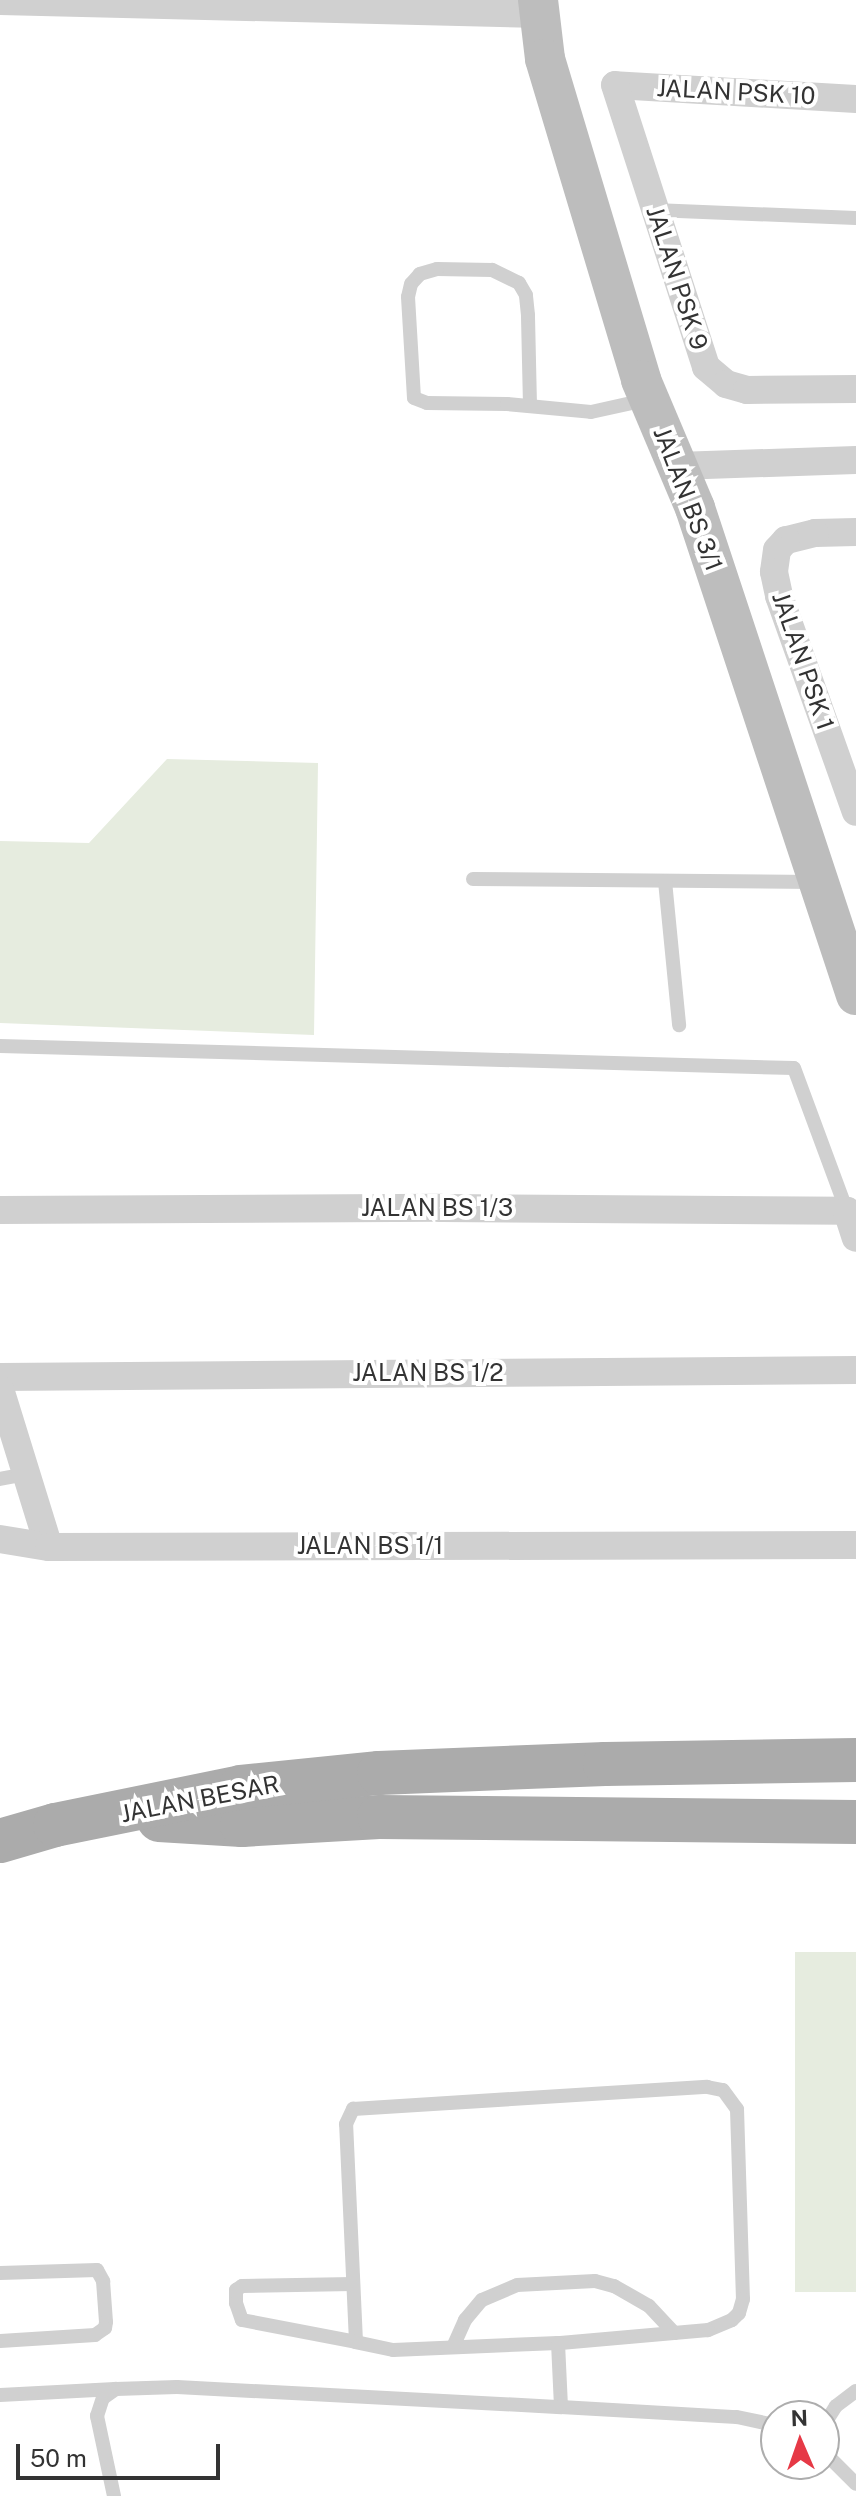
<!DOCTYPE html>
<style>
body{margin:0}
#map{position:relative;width:856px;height:2496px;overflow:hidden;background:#fff;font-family:"Public Sans",sans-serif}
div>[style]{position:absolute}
.green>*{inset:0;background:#e6ecdf;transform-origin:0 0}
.lane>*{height:14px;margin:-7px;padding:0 7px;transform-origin:7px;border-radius:7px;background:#d0d0d0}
.street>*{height:28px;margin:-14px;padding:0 14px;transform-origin:14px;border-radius:14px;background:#d0d0d0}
.secondary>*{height:40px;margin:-20px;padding:0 20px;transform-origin:20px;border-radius:20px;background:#bdbdbd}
.primary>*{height:44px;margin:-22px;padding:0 22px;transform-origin:22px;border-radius:22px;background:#ababab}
span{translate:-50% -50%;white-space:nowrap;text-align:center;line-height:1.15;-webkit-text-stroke:8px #fff;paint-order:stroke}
.street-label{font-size:24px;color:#333}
.north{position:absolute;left:760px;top:2400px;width:80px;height:80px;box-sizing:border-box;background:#fff;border:2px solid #adadad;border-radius:50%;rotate:358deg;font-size:22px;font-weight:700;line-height:32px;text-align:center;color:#333}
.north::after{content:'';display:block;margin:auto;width:28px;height:36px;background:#e63946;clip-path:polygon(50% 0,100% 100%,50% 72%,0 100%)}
.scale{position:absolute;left:16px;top:2444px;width:204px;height:36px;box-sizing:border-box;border:4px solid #333;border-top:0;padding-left:10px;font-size:24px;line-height:28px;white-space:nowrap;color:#333;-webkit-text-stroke:6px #fff;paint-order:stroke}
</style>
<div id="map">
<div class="green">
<div style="clip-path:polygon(167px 759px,318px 763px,314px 1035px,0 1023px,0 841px,89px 843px)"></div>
<div style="left:856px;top:1952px;width:340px;height:61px;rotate:90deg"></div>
</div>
<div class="lane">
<div style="left:654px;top:210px;width:202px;rotate:2.3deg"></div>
<div style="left:530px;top:405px;width:90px;rotate:-91.3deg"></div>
<div style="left:528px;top:315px;width:20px;rotate:-96deg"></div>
<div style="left:526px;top:295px;width:14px;rotate:-120deg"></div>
<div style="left:519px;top:283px;width:30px;rotate:-154deg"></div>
<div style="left:492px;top:270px;width:55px;rotate:-179deg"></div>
<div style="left:437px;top:269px;width:18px;rotate:164deg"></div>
<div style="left:420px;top:274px;width:13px;rotate:132deg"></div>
<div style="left:411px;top:284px;width:13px;rotate:103deg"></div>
<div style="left:408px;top:297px;width:101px;rotate:86.6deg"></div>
<div style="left:414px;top:398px;width:14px;rotate:21deg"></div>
<div style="left:427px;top:403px;width:80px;rotate:0.7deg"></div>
<div style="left:507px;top:404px;width:84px;rotate:5.4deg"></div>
<div style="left:591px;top:412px;width:55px;rotate:-12.5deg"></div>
<div style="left:473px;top:879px;width:343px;rotate:0.5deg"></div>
<div style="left:665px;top:881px;width:145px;rotate:84.4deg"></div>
<div style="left:0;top:1046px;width:794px;rotate:1.59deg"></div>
<div style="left:794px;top:1068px;width:153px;rotate:69.7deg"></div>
<div style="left:0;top:1479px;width:26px;rotate:-11deg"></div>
<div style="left:707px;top:2087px;width:16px;rotate:11deg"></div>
<div style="left:723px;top:2090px;width:24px;rotate:54deg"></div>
<div style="left:737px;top:2109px;width:190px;rotate:88.2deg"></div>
<div style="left:743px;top:2299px;width:15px;rotate:106deg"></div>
<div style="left:739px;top:2313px;width:10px;rotate:135deg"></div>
<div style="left:732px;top:2320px;width:26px;rotate:157deg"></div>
<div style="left:708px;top:2330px;width:151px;rotate:175deg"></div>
<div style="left:558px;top:2343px;width:165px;rotate:177.6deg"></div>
<div style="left:393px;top:2350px;width:38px;rotate:-168deg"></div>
<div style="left:356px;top:2342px;width:218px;rotate:-92.6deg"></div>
<div style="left:346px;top:2124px;width:17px;rotate:-65deg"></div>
<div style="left:353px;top:2109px;width:355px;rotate:-3.6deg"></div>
<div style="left:0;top:2273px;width:97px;rotate:-1.8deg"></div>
<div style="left:97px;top:2270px;width:13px;rotate:61deg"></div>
<div style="left:103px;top:2281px;width:41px;rotate:85.8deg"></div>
<div style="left:106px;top:2322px;width:6px;rotate:99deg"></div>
<div style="left:105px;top:2328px;width:12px;rotate:145deg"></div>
<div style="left:95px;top:2335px;width:95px;rotate:176.4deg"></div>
<div style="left:353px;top:2284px;width:111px;rotate:179deg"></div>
<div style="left:242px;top:2286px;width:7px;rotate:146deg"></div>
<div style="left:236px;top:2290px;width:13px;rotate:90deg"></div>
<div style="left:236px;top:2303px;width:18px;rotate:71deg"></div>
<div style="left:242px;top:2320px;width:116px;rotate:10.9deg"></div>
<div style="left:558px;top:2343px;width:64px;rotate:87.3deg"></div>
<div style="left:453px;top:2347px;width:30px;rotate:-66deg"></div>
<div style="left:465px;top:2320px;width:26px;rotate:-50deg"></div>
<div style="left:482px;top:2300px;width:38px;rotate:-23deg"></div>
<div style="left:517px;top:2285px;width:78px;rotate:-2.9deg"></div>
<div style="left:595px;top:2281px;width:20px;rotate:15deg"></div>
<div style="left:614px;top:2286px;width:40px;rotate:29.7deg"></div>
<div style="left:649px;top:2306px;width:37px;rotate:47deg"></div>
<div style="left:0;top:2395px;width:115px;rotate:-3deg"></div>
<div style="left:824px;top:2425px;width:22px;rotate:-58deg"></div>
<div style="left:836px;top:2406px;width:25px;rotate:-37deg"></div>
<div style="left:824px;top:2452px;width:45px;rotate:45deg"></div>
<div style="left:114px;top:2496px;width:82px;rotate:-102deg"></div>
<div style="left:97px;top:2416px;width:19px;rotate:-72deg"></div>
<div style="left:103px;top:2398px;width:16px;rotate:-35deg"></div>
<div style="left:116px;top:2389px;width:61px;rotate:-1.9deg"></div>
<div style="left:177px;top:2387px;width:385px;rotate:3deg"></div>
<div style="left:561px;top:2407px;width:176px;rotate:3.3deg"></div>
<div style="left:737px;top:2417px;width:40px;rotate:12deg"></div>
</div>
<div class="street">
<div style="left:0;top:1px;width:539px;rotate:1.38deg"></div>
<div style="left:856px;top:99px;width:241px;rotate:-176.7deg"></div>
<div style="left:615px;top:85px;width:296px;rotate:72.1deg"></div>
<div style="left:706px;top:367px;width:26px;rotate:40deg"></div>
<div style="left:726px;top:384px;width:22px;rotate:16deg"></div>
<div style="left:747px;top:390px;width:109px;rotate:-0.5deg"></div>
<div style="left:677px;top:466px;width:179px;rotate:-1.9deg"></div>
<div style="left:856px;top:532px;width:41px;rotate:178.6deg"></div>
<div style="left:815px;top:533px;width:30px;rotate:166deg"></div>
<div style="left:786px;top:540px;width:13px;rotate:132deg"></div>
<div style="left:777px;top:550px;width:22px;rotate:98deg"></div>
<div style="left:774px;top:572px;width:25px;rotate:78deg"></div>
<div style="left:779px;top:596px;width:229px;rotate:70.4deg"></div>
<div style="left:0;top:1210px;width:441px;rotate:-0.3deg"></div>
<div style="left:441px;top:1208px;width:406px;rotate:0.4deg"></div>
<div style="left:847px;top:1211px;width:28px;rotate:72deg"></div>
<div style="left:0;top:1377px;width:856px;rotate:-0.47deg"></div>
<div style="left:0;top:1389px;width:165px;rotate:72.8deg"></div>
<div style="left:0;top:1539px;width:50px;rotate:9.3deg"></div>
<div style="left:49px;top:1547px;width:807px;rotate:-0.14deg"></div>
</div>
<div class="secondary">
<div style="left:538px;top:0;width:59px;rotate:83.2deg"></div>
<div style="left:545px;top:59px;width:335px;rotate:73.3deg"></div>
<div style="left:641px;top:380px;width:139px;rotate:67.1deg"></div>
<div style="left:695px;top:508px;width:513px;rotate:71.71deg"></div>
</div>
<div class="primary">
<div style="left:159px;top:1820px;width:83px;rotate:3.4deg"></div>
<div style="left:242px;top:1825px;width:137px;rotate:-3.3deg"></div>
<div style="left:379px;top:1817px;width:477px;rotate:0.6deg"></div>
<div style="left:0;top:1841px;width:57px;rotate:-16.2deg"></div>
<div style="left:55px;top:1825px;width:190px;rotate:-11.5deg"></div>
<div style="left:241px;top:1787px;width:139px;rotate:-5.8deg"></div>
<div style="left:379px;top:1773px;width:226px;rotate:-2.3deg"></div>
<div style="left:605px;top:1764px;width:251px;rotate:-0.9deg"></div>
</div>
<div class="street-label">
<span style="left:736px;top:92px;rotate:3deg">JALAN PSK 10</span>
<span style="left:677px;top:278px;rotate:72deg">JALAN PSK 9</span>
<span style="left:688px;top:499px;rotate:69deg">JALAN BS 3/1</span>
<span style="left:803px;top:661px;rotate:71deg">JALAN PSK 1</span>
<span style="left:437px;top:1208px">JALAN BS 1/3</span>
<span style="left:428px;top:1373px">JALAN BS 1/2</span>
<span style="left:370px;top:1546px">JALAN BS 1/1</span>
<span style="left:200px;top:1799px;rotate:-11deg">JALAN BESAR</span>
</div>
<div class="north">N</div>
<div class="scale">50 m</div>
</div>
